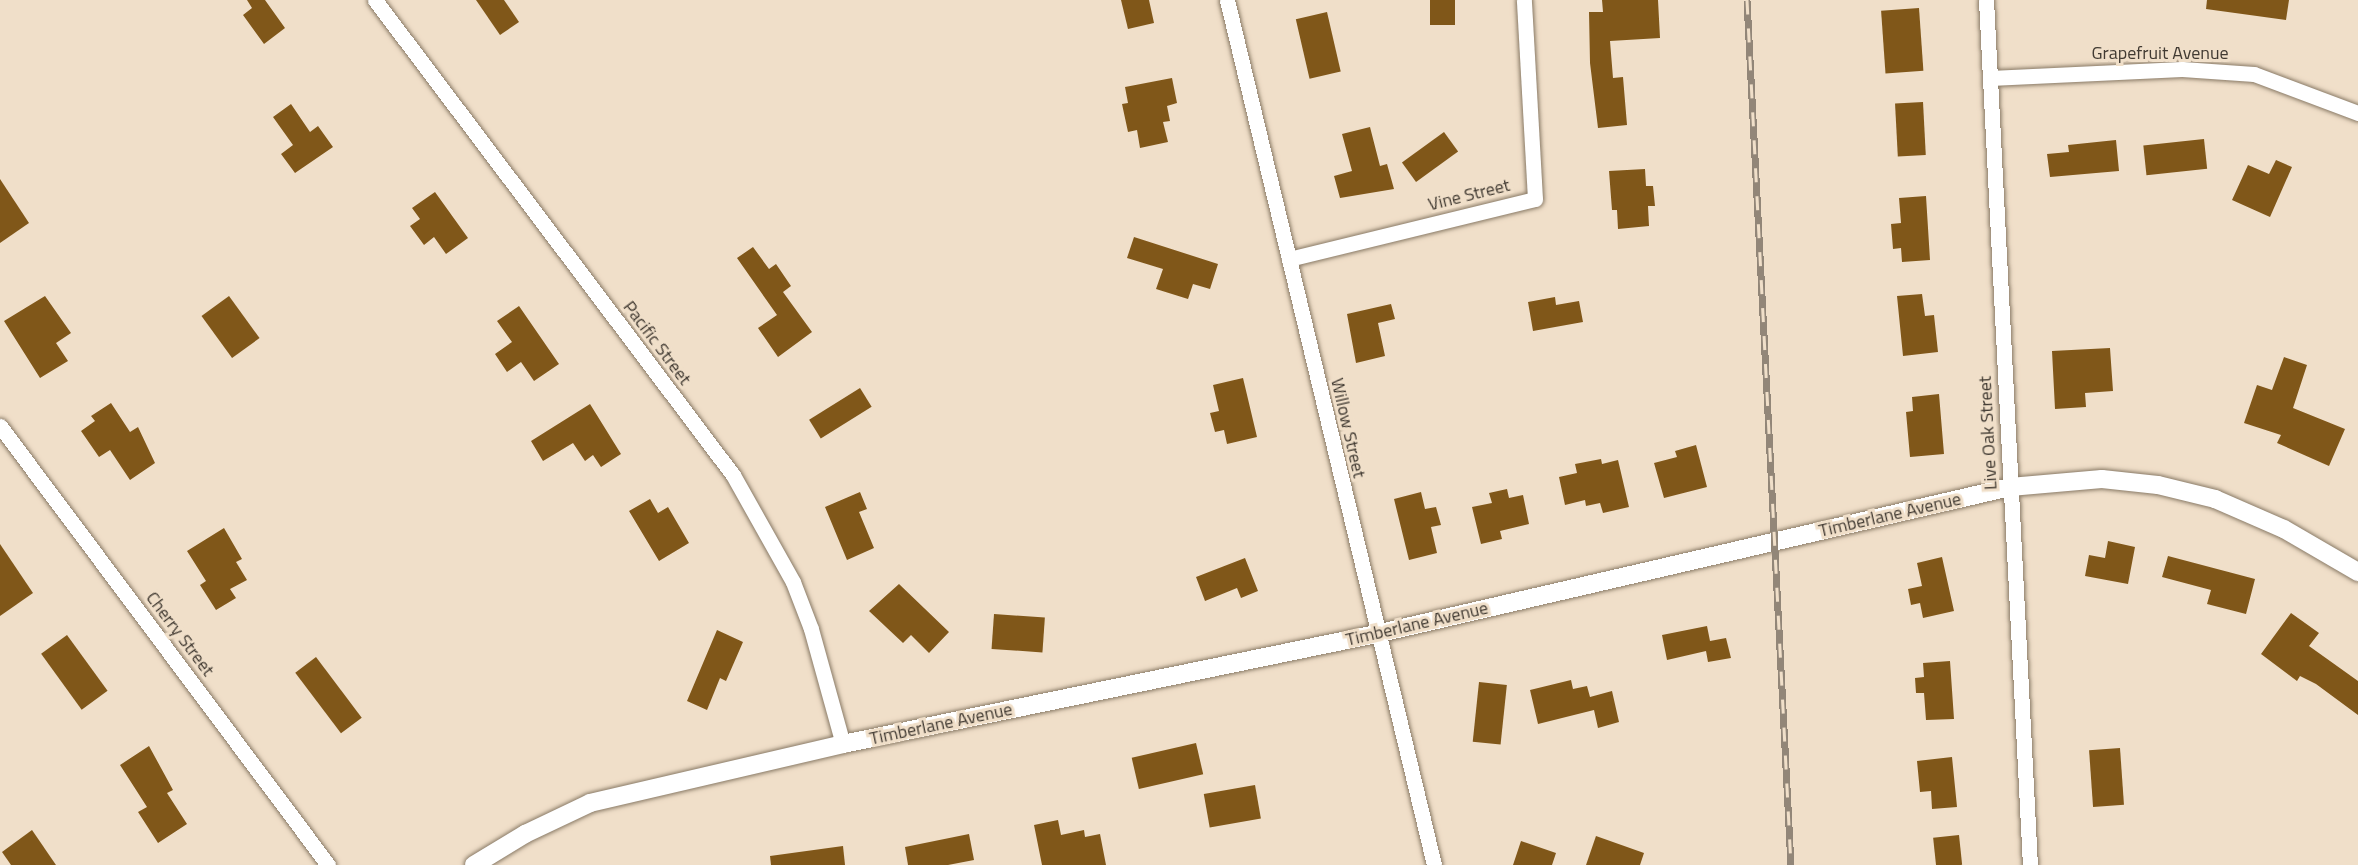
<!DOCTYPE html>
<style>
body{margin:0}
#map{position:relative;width:2358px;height:865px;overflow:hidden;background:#f0dfc9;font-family:"Titillium Web",sans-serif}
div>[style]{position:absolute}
.building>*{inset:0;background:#805719;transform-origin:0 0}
.roads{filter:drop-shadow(0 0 2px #897a66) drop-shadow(0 0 2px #897a66)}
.minor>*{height:15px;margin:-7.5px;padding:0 7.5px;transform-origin:7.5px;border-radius:7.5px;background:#fff}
.tertiary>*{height:18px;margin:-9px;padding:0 9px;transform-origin:9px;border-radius:9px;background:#fff}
.rail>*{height:7px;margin-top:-3.5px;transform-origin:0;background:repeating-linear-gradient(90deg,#f0dfc9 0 14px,#928678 0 28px);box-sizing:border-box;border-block:2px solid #928678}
span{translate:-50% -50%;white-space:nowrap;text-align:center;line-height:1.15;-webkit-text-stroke:6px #f0dfc9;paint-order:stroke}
.street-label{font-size:18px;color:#413a32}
</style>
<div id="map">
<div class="building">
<div style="clip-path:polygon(247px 0,265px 0,285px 28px,264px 44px,243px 15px,252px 8px)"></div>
<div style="clip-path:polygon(476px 0,504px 0,519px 22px,500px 35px)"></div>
<div style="clip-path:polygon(1121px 0,1149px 0,1154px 23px,1128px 29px)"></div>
<div style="left:1430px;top:0;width:25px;height:25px"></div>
<div style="clip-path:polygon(1602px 0,1658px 0,1660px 38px,1610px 41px,1613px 78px,1623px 77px,1627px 125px,1598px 128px,1590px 63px,1589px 12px,1603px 12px)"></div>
<div style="clip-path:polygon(2207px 0,2289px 0,2286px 20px,2206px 9px)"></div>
<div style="left:1919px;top:8px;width:63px;height:38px;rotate:86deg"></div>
<div style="left:1327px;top:12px;width:61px;height:32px;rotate:77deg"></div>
<div style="clip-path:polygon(1172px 78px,1177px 103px,1167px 106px,1170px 121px,1163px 122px,1168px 142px,1140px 148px,1137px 130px,1128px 132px,1122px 104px,1128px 103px,1125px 87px)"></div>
<div style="left:1923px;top:102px;width:53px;height:28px;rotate:87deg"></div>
<div style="clip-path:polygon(291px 104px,310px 132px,318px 126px,333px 147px,295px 173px,281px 154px,293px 145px,273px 117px)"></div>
<div style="clip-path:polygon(1370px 127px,1380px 166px,1387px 164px,1394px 189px,1340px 198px,1334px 176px,1352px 171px,1342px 134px)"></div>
<div style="left:1444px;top:132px;width:24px;height:52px;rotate:54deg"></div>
<div style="left:2204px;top:139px;width:30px;height:61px;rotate:84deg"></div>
<div style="clip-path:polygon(2116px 140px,2119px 171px,2050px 177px,2047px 154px,2069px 152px,2068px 145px)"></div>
<div style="clip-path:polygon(2276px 160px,2292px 167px,2270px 217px,2232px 200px,2248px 165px,2269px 174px)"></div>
<div style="clip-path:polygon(1645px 169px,1646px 186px,1653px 186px,1655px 206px,1648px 206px,1649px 226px,1618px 229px,1617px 210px,1612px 210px,1609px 171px)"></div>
<div style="clip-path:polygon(0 179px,29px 223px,0 243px)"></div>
<div style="clip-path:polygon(435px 192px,468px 238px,446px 254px,434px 237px,424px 245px,410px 226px,420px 219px,412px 208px)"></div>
<div style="clip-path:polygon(1926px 196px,1930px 260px,1902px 262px,1901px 248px,1893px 249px,1891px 224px,1901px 223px,1899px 198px)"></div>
<div style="clip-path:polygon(1134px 237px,1218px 264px,1210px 289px,1193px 284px,1188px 299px,1156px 289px,1163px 269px,1127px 258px)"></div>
<div style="clip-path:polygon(753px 247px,769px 269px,776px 264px,791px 286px,783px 292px,812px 332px,778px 357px,758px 328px,777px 315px,737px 258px)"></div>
<div style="clip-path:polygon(1922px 294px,1925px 316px,1934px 315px,1938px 352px,1903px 356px,1897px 296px)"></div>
<div style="clip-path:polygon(45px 296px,71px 333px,56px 343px,68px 361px,40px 378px,4px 321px)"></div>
<div style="left:229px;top:296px;width:52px;height:34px;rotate:54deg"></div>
<div style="clip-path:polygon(1555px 297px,1556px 305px,1579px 301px,1583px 322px,1533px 331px,1528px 302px)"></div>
<div style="clip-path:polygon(1391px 304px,1395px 319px,1378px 323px,1385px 356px,1356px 363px,1347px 314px)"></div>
<div style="clip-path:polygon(519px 306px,559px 364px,534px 381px,521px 362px,507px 372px,495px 354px,512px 342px,497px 321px)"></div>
<div style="clip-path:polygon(2110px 348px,2113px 391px,2085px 393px,2086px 407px,2055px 409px,2052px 351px)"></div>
<div style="clip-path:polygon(2284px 357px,2307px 365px,2293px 408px,2345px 429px,2329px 466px,2277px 443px,2281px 435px,2244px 423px,2257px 385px,2272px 390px)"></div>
<div style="clip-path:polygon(1243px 378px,1257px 437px,1227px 444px,1224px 430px,1215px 432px,1210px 413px,1219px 411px,1213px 385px)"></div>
<div style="left:860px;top:388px;width:22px;height:60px;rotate:58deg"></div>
<div style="clip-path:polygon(1939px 394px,1944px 454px,1910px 457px,1906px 412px,1913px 411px,1912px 397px)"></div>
<div style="clip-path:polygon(111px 403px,130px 432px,138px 427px,155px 463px,130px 480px,110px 450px,99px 457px,81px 431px,95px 421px,91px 416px)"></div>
<div style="clip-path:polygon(590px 404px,621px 454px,601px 467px,593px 455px,585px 461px,573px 443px,543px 461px,531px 441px)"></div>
<div style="clip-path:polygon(1696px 445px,1707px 487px,1664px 498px,1654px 463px,1677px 457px,1675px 451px)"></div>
<div style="clip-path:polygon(1601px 459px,1602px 464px,1618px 460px,1629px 507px,1603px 513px,1600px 503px,1586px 506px,1585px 500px,1565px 505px,1559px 477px,1577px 473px,1575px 464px)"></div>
<div style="clip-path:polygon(1507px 489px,1509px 498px,1523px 495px,1529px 524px,1500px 531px,1502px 539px,1481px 544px,1472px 507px,1492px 503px,1489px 493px)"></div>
<div style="clip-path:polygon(860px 492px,867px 509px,859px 512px,874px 548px,847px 560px,825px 507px)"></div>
<div style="clip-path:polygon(1421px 492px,1425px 509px,1436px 507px,1441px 525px,1431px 527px,1437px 553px,1409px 560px,1394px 499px)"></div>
<div style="clip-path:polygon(650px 499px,658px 513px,668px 507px,689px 543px,659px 561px,629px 511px)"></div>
<div style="clip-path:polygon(224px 528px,242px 559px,236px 562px,247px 580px,230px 589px,236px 598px,216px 610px,200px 585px,206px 581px,187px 551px)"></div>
<div style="clip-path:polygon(2108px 541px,2135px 547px,2128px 584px,2085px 576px,2089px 555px,2105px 558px)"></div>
<div style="clip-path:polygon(0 544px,33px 593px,0 616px)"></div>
<div style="clip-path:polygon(2168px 556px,2255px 579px,2246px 614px,2207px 604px,2211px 590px,2162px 577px)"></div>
<div style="clip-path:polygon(1942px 557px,1954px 611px,1923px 618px,1920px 603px,1911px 605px,1908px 589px,1922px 586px,1917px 563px)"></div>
<div style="clip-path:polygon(1245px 558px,1258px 591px,1241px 598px,1237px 588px,1205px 601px,1196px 577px)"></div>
<div style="clip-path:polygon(899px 584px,949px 632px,929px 653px,911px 635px,903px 643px,869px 611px)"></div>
<div style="clip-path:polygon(2291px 613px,2319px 633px,2309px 646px,2358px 681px,2358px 715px,2316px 684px,2300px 676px,2297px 681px,2261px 654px)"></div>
<div style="left:994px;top:614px;width:51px;height:35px;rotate:4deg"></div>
<div style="clip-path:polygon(1707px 626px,1710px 641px,1726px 638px,1731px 658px,1708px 662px,1706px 651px,1667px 660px,1662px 635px)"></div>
<div style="clip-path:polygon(717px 630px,743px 642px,726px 681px,720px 678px,707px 710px,687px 701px)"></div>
<div style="left:67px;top:635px;width:69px;height:32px;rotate:54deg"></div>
<div style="left:316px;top:657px;width:76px;height:26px;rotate:53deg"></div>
<div style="clip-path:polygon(1950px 661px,1954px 719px,1926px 720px,1924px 693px,1916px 693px,1915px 678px,1924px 677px,1923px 663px)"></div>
<div style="clip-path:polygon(1571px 680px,1573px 689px,1587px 686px,1590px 697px,1612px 691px,1619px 722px,1598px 728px,1594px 710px,1538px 724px,1530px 690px)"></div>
<div style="left:1479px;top:682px;width:28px;height:60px;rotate:6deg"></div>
<div style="left:1196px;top:743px;width:32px;height:66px;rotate:77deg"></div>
<div style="clip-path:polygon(149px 746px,173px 790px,167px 793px,187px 824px,158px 843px,138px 812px,147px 807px,120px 765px)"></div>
<div style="left:2120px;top:748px;width:57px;height:31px;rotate:86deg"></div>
<div style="clip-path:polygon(1952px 757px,1957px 807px,1932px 809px,1931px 791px,1920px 792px,1917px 761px)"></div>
<div style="left:1255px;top:785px;width:34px;height:52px;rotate:80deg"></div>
<div style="clip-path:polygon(1058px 820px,1061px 835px,1084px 830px,1085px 837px,1100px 834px,1106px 865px,1042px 865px,1034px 825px)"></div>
<div style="clip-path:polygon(32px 830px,56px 865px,11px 865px,2px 852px)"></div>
<div style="clip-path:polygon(969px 834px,974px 860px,948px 865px,908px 865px,905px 847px)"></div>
<div style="left:1959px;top:835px;width:30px;height:26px;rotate:84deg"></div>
<div style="clip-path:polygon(1596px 836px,1644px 853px,1640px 865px,1586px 865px)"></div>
<div style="clip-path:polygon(1521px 841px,1556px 853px,1552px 865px,1513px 865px)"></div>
<div style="clip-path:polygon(843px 846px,845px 865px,771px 865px,770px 856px)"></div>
</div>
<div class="roads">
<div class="minor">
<div style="left:375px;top:0;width:595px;rotate:53deg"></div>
<div style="left:733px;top:475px;width:123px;rotate:60.7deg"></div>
<div style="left:793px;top:582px;width:50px;rotate:69deg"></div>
<div style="left:811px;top:629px;width:119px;rotate:74.5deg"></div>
<div style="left:1227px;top:0;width:889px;rotate:76.54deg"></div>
<div style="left:1986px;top:0;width:866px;rotate:87.09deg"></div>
<div style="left:1990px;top:78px;width:192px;rotate:-2.7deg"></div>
<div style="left:2182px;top:69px;width:72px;rotate:4deg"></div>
<div style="left:2254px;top:74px;width:111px;rotate:20.6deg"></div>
<div style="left:1289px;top:259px;width:253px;rotate:-13.7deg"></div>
<div style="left:1535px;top:199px;width:199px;rotate:-93.2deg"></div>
<div style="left:0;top:426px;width:548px;rotate:53.23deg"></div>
</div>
<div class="tertiary">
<div style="left:474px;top:865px;width:60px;rotate:-31.3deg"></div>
<div style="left:525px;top:834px;width:72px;rotate:-25.5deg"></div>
<div style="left:590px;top:803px;width:260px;rotate:-13.1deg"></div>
<div style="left:843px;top:744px;width:544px;rotate:-11.66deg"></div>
<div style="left:1376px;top:634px;width:651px;rotate:-13.05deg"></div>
<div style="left:2010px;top:487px;width:92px;rotate:-5deg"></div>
<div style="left:2102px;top:479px;width:56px;rotate:6.1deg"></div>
<div style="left:2158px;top:485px;width:59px;rotate:13.8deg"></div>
<div style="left:2215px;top:499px;width:75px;rotate:23.5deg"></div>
<div style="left:2284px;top:529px;width:86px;rotate:30.2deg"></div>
</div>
</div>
<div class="rail">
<div style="left:1747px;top:0;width:866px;rotate:87.09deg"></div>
</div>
<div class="street-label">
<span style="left:2160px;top:53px">Grapefruit Avenue</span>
<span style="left:1469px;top:195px;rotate:-14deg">Vine Street</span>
<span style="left:657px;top:343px;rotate:53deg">Pacific Street</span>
<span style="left:1348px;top:428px;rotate:77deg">Willow Street</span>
<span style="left:1988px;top:433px;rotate:-93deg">Live Oak Street</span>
<span style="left:1890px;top:515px;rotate:-13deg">Timberlane Avenue</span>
<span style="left:1417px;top:624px;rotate:-13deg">Timberlane Avenue</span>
<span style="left:180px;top:634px;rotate:53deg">Cherry Street</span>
<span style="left:941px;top:724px;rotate:-12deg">Timberlane Avenue</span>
</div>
</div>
